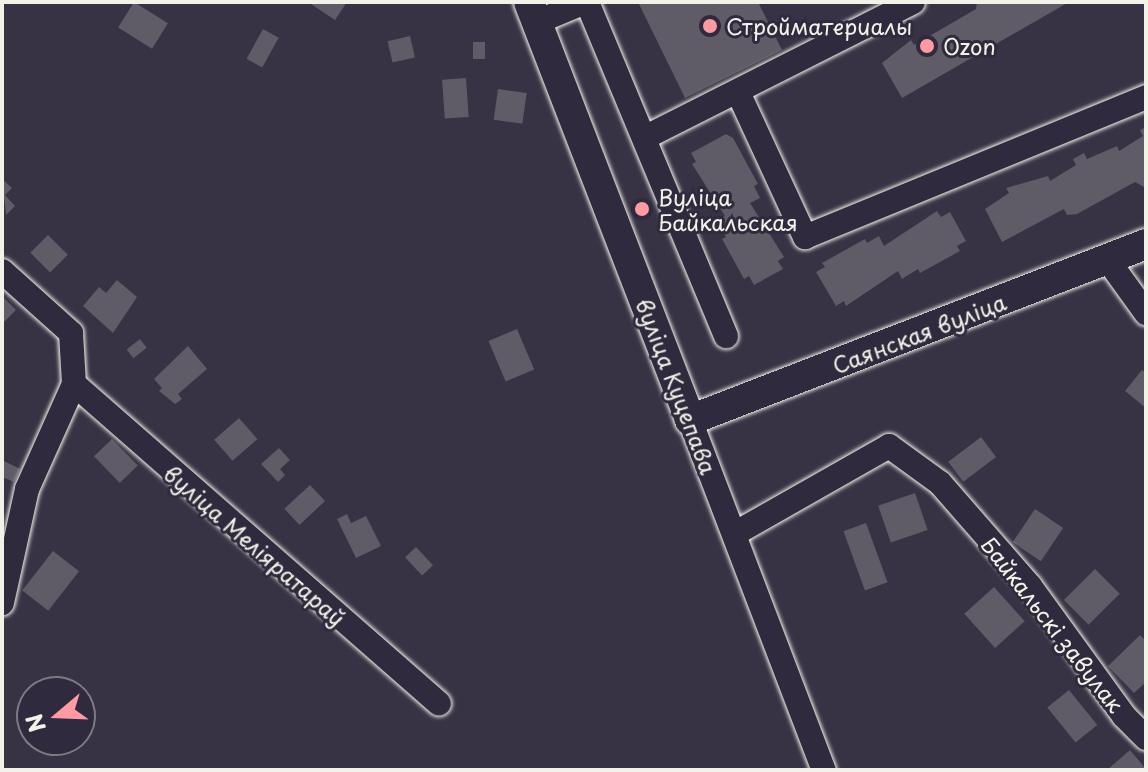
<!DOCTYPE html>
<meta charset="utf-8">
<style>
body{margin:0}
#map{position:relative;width:1148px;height:772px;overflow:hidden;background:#373244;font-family:"Playpen Sans",sans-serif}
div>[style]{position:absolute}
.building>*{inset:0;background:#5f5c67;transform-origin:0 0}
.roads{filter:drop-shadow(0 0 2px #f4f1e8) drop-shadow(0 0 2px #f4f1e8)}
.minor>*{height:24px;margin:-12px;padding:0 12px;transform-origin:12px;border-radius:12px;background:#2f2a3d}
.major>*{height:30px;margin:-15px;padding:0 15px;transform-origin:15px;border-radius:15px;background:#2f2a3d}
.dots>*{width:22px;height:22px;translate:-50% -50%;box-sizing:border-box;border:4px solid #2f2a3d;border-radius:50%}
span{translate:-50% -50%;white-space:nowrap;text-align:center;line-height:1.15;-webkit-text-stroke:6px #2f2a3d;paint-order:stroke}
.poi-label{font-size:22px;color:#f4f1e8}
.left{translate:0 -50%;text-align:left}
.street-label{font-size:22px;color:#f4f1e8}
.frame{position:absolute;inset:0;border:4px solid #f4f1e8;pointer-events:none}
.north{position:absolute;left:16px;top:676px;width:80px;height:80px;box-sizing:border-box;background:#2f2a3d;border:2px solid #7e7a81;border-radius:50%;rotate:251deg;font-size:22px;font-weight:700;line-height:32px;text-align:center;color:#f4f1e8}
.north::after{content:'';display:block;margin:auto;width:28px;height:36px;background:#ff9aa2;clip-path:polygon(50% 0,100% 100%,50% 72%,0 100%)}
</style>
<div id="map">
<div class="building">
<div style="left:134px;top:2px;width:40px;height:30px;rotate:32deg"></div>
<div style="clip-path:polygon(308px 2px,347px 2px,335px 20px)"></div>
<div style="clip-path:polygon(638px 2px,758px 2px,782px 50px,685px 98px)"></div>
<div style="clip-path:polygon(977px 2px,1069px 2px,902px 98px,882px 63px,911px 40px,914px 45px,976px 9px)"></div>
<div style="left:263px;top:29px;width:18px;height:34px;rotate:29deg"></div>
<div style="left:410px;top:36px;width:22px;height:23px;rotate:77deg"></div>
<div style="left:473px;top:42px;width:12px;height:17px"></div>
<div style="left:466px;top:78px;width:39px;height:24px;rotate:86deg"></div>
<div style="left:498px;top:89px;width:29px;height:31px;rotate:8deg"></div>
<div style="clip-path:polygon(1146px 127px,1146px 188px,1135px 182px,1077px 214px,1067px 215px,1064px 209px,1002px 242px,985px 209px,1009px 193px,1006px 188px,1048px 176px,1050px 181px,1076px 165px,1073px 159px,1084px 153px,1087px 159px,1117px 146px,1119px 151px,1143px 136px,1140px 130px)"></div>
<div style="clip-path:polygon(726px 134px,733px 138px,758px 184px,754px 186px,760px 198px,750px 203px,784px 257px,778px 261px,783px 269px,754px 285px,749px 276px,744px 279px,722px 239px,726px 237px,717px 221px,725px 216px,692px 164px,696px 162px,691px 153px)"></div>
<div style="clip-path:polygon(2px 179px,12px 188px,5px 195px,15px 206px,6px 215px)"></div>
<div style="clip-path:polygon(937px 211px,941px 217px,950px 212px,966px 241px,957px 246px,960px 251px,920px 273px,918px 269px,902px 279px,898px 271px,846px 306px,844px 301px,836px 306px,816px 272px,825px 267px,822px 263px,865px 239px,867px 243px,879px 236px,884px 246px)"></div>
<div style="left:48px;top:235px;width:28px;height:25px;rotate:45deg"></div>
<div style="clip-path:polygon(117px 280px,137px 297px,113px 333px,83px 306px,99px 287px,106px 293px)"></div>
<div style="clip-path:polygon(2px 296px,16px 310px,2px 324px)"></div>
<div style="left:517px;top:329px;width:44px;height:31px;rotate:67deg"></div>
<div style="left:140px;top:339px;width:11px;height:17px;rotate:52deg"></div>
<div style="clip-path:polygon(188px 346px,207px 369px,178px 394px,182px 399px,175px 404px,159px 391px,162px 388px,154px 379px)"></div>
<div style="clip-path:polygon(1142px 370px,1146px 373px,1146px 408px,1125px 391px)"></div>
<div style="left:239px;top:418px;width:28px;height:33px;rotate:49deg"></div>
<div style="left:981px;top:437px;width:25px;height:41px;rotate:53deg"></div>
<div style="left:112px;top:439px;width:37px;height:25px;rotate:46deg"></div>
<div style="clip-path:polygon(279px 448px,290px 460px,280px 469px,285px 475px,278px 482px,261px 464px)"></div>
<div style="clip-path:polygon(2px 460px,20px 469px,14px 482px,2px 477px)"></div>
<div style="left:310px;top:485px;width:22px;height:35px;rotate:47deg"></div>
<div style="left:915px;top:493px;width:39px;height:39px;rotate:71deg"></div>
<div style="left:1035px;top:509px;width:34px;height:40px;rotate:34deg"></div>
<div style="clip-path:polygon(347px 514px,351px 523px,366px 516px,381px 546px,356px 558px,337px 519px)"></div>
<div style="left:866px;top:523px;width:63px;height:24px;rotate:70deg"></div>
<div style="left:416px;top:547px;width:25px;height:15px;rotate:47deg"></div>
<div style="left:53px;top:551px;width:33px;height:50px;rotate:38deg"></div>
<div style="left:1095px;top:569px;width:35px;height:44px;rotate:45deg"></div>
<div style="left:994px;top:587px;width:46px;height:40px;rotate:48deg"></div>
<div style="clip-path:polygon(1140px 635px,1146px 641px,1146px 682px,1134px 693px,1108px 666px)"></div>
<div style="left:1069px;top:690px;width:45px;height:28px;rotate:51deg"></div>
<div style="clip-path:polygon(1130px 750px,1145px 768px,1107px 770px)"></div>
</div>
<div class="roads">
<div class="minor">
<div style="left:587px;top:2px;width:362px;rotate:67.4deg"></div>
<div style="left:537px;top:22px;width:52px;rotate:-22.6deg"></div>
<div style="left:738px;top:92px;width:160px;rotate:65.2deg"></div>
<div style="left:805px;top:237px;width:369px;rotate:-22.3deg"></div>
<div style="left:646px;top:137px;width:299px;rotate:-26.8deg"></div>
<div style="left:1107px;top:259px;width:67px;rotate:54.2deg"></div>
<div style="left:2px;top:271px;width:93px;rotate:41.9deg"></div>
<div style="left:71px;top:333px;width:51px;rotate:86.6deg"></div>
<div style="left:74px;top:384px;width:115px;rotate:114.1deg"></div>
<div style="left:27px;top:489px;width:117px;rotate:102.4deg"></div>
<div style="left:74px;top:384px;width:485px;rotate:41.2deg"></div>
<div style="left:690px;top:420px;width:375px;rotate:69.1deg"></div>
<div style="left:736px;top:533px;width:176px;rotate:-29.6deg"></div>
<div style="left:889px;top:446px;width:63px;rotate:36deg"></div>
<div style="left:940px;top:483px;width:137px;rotate:48.9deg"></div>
<div style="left:1030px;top:586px;width:160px;rotate:54.1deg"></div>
<div style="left:1124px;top:716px;width:31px;rotate:45deg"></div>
</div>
<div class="major">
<div style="left:529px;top:2px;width:448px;rotate:68.9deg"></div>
<div style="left:690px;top:420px;width:489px;rotate:-21.1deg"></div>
</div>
</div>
<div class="dots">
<div style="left:710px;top:26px;background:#ff9aa2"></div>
<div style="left:927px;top:46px;background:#ff9aa2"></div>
<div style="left:642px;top:209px;background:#ff9aa2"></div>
</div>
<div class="poi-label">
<span class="left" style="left:726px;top:26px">Стройматериалы</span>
<span class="left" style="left:943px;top:46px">Ozon</span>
<span class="left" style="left:658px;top:209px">Вуліца<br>Байкальская</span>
</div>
<div class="street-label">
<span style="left:919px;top:333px;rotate:-21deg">Саянская вуліца</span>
<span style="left:677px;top:386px;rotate:69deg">вуліца Куцепава</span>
<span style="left:255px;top:545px;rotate:41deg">вуліца Меліяратараў</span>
<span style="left:1053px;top:624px;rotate:52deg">Байкальскі завулак</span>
</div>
<div class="frame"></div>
<div class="north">N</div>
</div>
